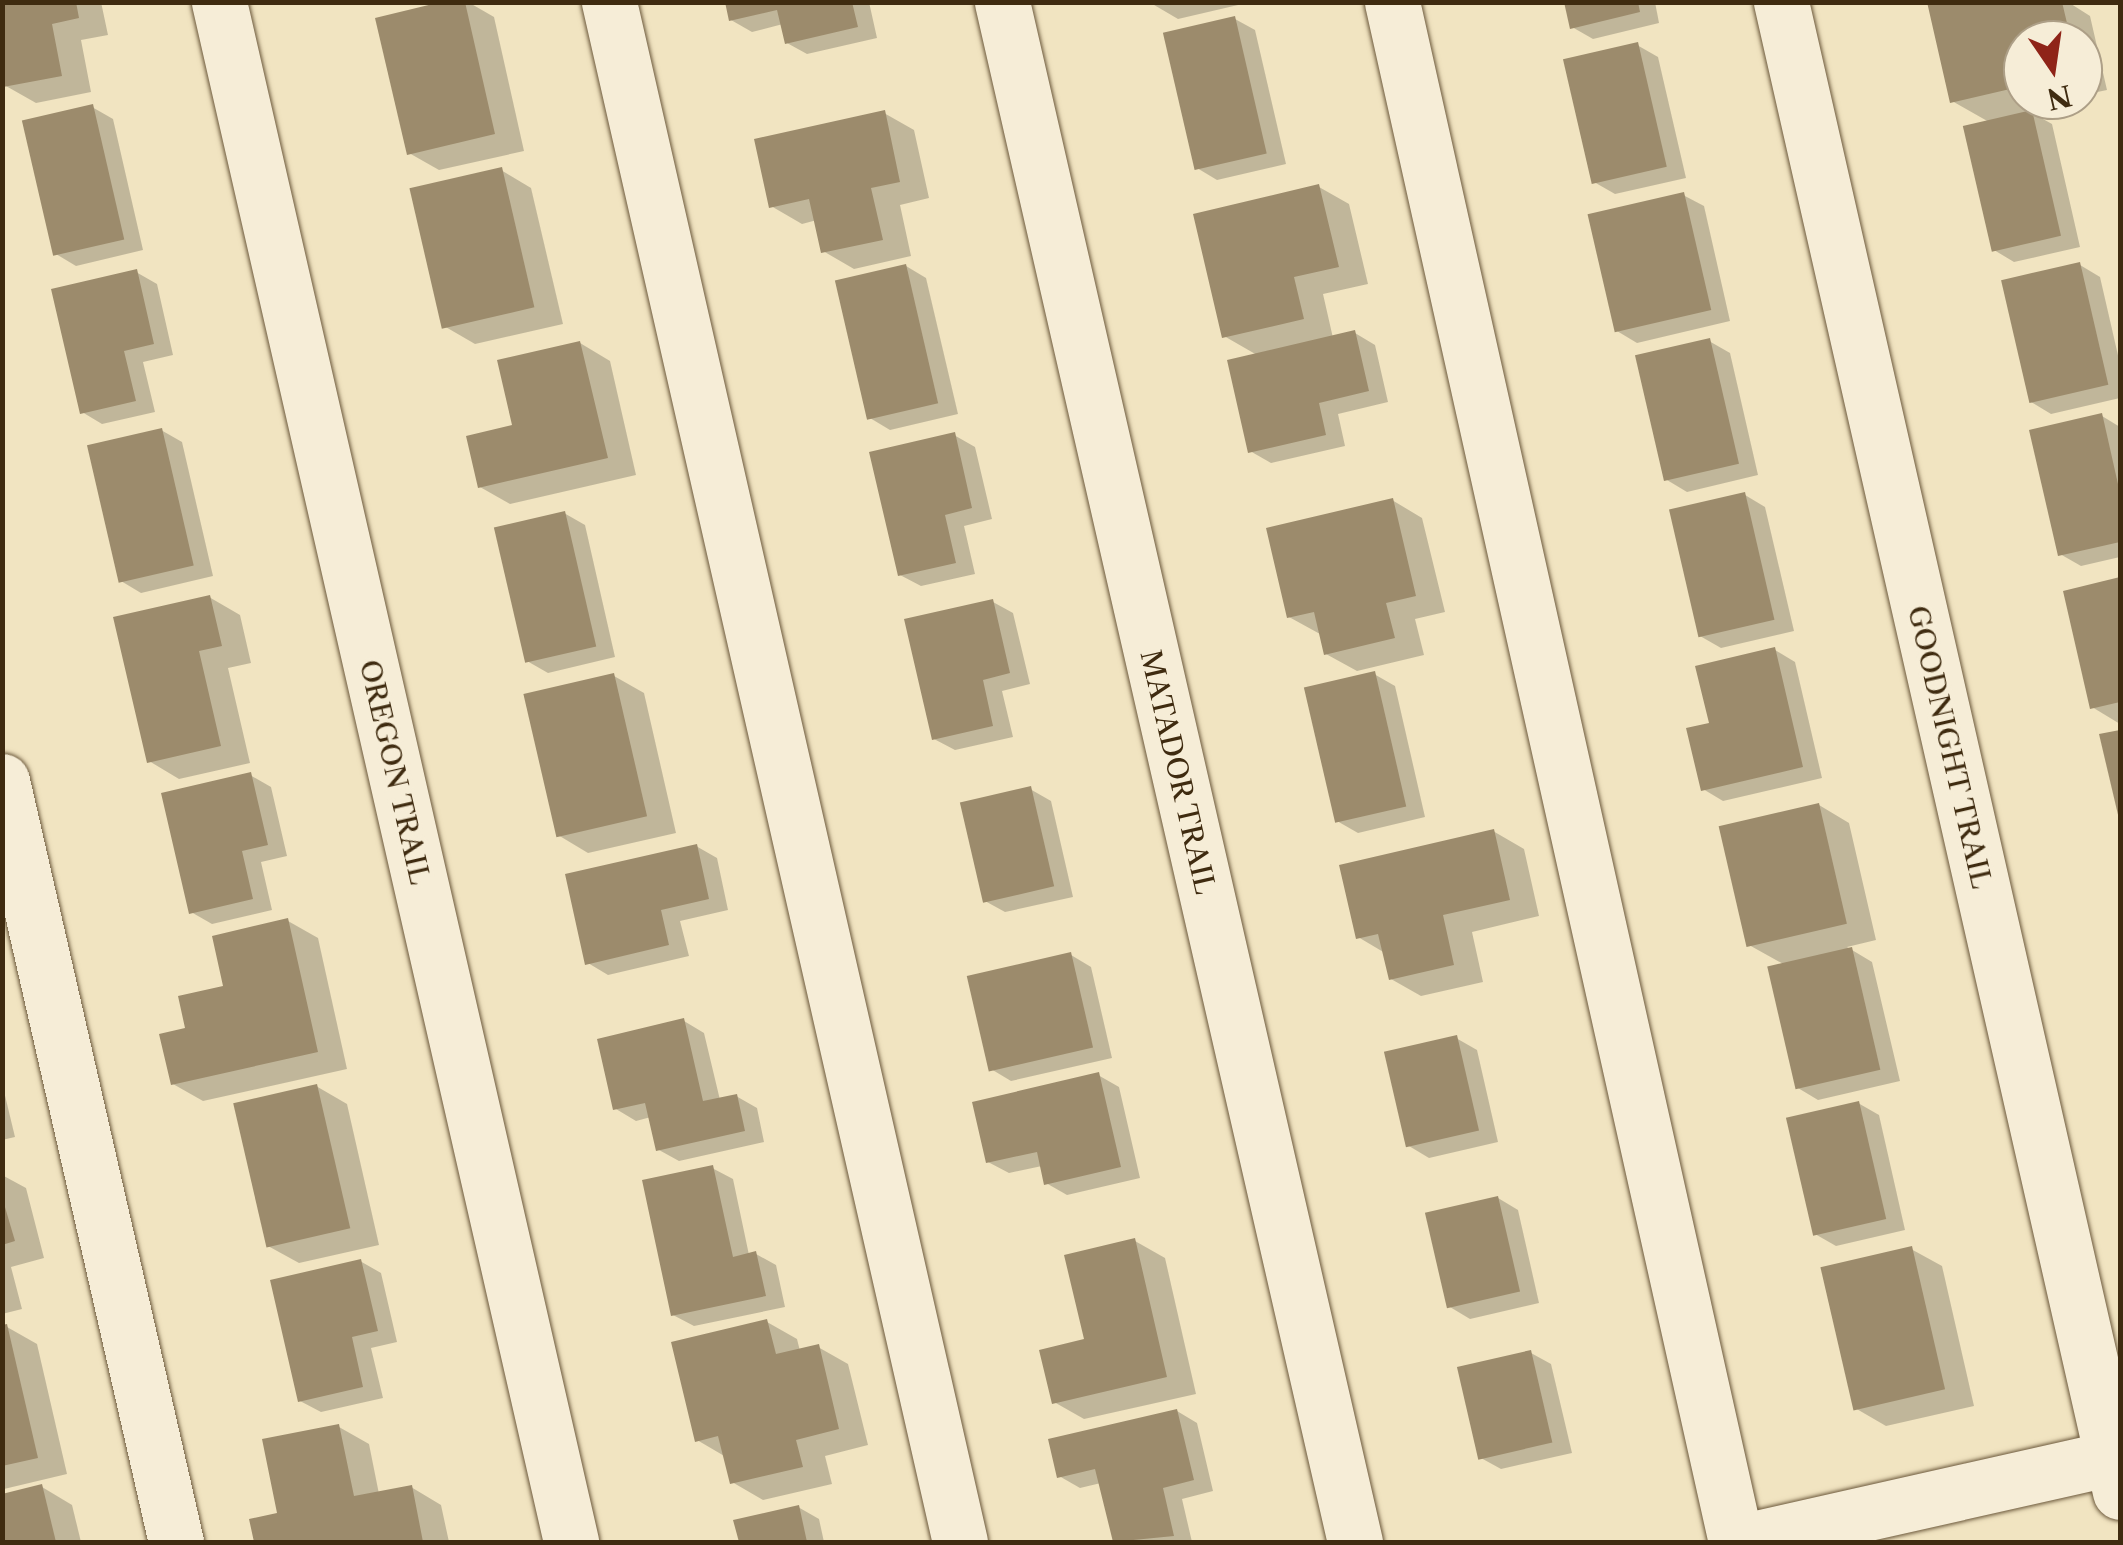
<!DOCTYPE html>
<style>
body{margin:0}
#map{position:relative;width:2123px;height:1545px;overflow:hidden;background:#f1e4c1;font-family:"Libre Caslon Text",serif}
div>[style]{position:absolute}
.shadow>*{inset:0;background:#0003}
.building>*{inset:0;background:#9c8b6c;transform-origin:0 0}
.roads{filter:drop-shadow(0 0 2px #6c593c) drop-shadow(0 0 2px #6c593c)}
.minor>*{height:55px;margin:-27.5px;padding:0 27.5px;transform-origin:27.5px;border-radius:27.5px;background:#f6edd7}
span{translate:-50% -50%;white-space:nowrap;text-align:center;line-height:1.15;-webkit-text-stroke:8px #f6edd7;paint-order:stroke}
.street-label{font-size:28px;color:#3f2b10}
.frame{position:absolute;inset:0;border:5px solid #3f2b10;pointer-events:none}
.north{position:absolute;left:2003px;top:20px;width:100px;height:100px;box-sizing:border-box;background:#f6edd7;border:2px solid #ad9f87;border-radius:50%;rotate:167deg;font-size:28px;font-weight:700;line-height:40px;text-align:center;color:#3f2b10}
.north::after{content:'';display:block;margin:auto;width:35px;height:45px;background:#8f2418;clip-path:polygon(50% 0,100% 100%,50% 72%,0 100%)}
</style>
<div id="map">
<div class="shadow">
<div style="clip-path:polygon(2px 2px,101px 2px,108px 35px,81px 40px,91px 92px,36px 103px,6px 86px)"></div>
<div style="clip-path:polygon(452px 2px,468px 2px,494px 17px,524px 151px,439px 170px,409px 153px)"></div>
<div style="clip-path:polygon(727px 2px,869px 2px,877px 38px,807px 54px,787px 43px,783px 24px,752px 32px,731px 20px)"></div>
<div style="clip-path:polygon(1149px 2px,1251px 2px,1178px 19px)"></div>
<div style="clip-path:polygon(1567px 2px,1655px 2px,1659px 23px,1593px 39px,1572px 27px)"></div>
<div style="clip-path:polygon(1929px 2px,2068px 2px,2090px 16px,2107px 90px,2083px 95px,2083px 40px,2023px 40px,2023px 100px,2063px 100px,2025px 109px,2052px 124px,2080px 247px,2014px 262px,1994px 250px,1989px 122px,1952px 101px)"></div>
<div style="clip-path:polygon(1235px 19px,1255px 30px,1286px 164px,1217px 180px,1197px 168px)"></div>
<div style="clip-path:polygon(1637px 45px,1658px 57px,1686px 178px,1615px 194px,1594px 182px)"></div>
<div style="clip-path:polygon(92px 107px,113px 119px,143px 250px,76px 266px,56px 254px)"></div>
<div style="clip-path:polygon(884px 113px,914px 130px,929px 198px,900px 205px,911px 256px,854px 269px,823px 251px,817px 220px,802px 224px,771px 206px)"></div>
<div style="clip-path:polygon(501px 170px,531px 188px,563px 324px,475px 344px,444px 326px)"></div>
<div style="clip-path:polygon(1319px 187px,1349px 204px,1368px 284px,1323px 294px,1333px 338px,1355px 333px,1375px 345px,1388px 402px,1338px 414px,1345px 446px,1271px 463px,1250px 451px,1257px 355px,1224px 336px)"></div>
<div style="clip-path:polygon(1683px 195px,1704px 206px,1730px 321px,1637px 343px,1617px 331px)"></div>
<div style="clip-path:polygon(2080px 265px,2100px 277px,2120px 364px,2120px 398px,2051px 414px,2031px 402px)"></div>
<div style="clip-path:polygon(906px 266px,926px 278px,958px 414px,890px 430px,870px 418px)"></div>
<div style="clip-path:polygon(136px 272px,157px 284px,173px 355px,143px 362px,155px 412px,102px 424px,82px 412px)"></div>
<div style="clip-path:polygon(1709px 341px,1730px 353px,1758px 475px,1687px 492px,1667px 480px)"></div>
<div style="clip-path:polygon(580px 343px,610px 361px,636px 475px,510px 504px,480px 487px,515px 427px)"></div>
<div style="clip-path:polygon(2102px 416px,2120px 427px,2120px 557px,2081px 566px,2060px 554px)"></div>
<div style="clip-path:polygon(161px 430px,182px 442px,213px 576px,141px 593px,121px 581px)"></div>
<div style="clip-path:polygon(954px 435px,975px 447px,992px 519px,964px 526px,975px 574px,921px 586px,900px 575px)"></div>
<div style="clip-path:polygon(1745px 495px,1765px 507px,1794px 631px,1721px 648px,1700px 636px)"></div>
<div style="clip-path:polygon(1392px 500px,1422px 518px,1445px 612px,1415px 619px,1424px 655px,1357px 671px,1326px 654px,1320px 634px,1289px 617px)"></div>
<div style="clip-path:polygon(564px 513px,585px 525px,615px 657px,548px 673px,527px 661px)"></div>
<div style="clip-path:polygon(2120px 580px,2120px 724px,2092px 707px,2066px 593px)"></div>
<div style="clip-path:polygon(209px 597px,240px 615px,251px 663px,228px 668px,250px 763px,179px 779px,149px 761px)"></div>
<div style="clip-path:polygon(993px 602px,1013px 613px,1030px 684px,1002px 691px,1013px 737px,955px 750px,934px 739px)"></div>
<div style="clip-path:polygon(1775px 650px,1795px 662px,1822px 778px,1723px 801px,1703px 789px,1712px 725px)"></div>
<div style="clip-path:polygon(1374px 674px,1395px 686px,1425px 817px,1358px 833px,1337px 821px)"></div>
<div style="clip-path:polygon(614px 676px,644px 693px,676px 833px,588px 853px,558px 835px)"></div>
<div style="clip-path:polygon(250px 775px,271px 787px,287px 856px,261px 862px,272px 910px,212px 924px,191px 912px)"></div>
<div style="clip-path:polygon(1030px 789px,1051px 801px,1073px 897px,1005px 912px,985px 901px)"></div>
<div style="clip-path:polygon(1819px 805px,1849px 823px,1876px 940px,1847px 947px,1872px 962px,1900px 1081px,1818px 1100px,1798px 1088px,1785px 965px,1749px 945px)"></div>
<div style="clip-path:polygon(1493px 831px,1524px 849px,1539px 916px,1472px 932px,1483px 982px,1421px 996px,1391px 979px,1385px 953px,1358px 937px)"></div>
<div style="clip-path:polygon(696px 846px,717px 858px,728px 910px,680px 921px,689px 956px,608px 975px,588px 963px)"></div>
<div style="clip-path:polygon(288px 921px,318px 938px,347px 1069px,203px 1101px,173px 1084px,188px 1029px)"></div>
<div style="clip-path:polygon(1071px 955px,1091px 967px,1112px 1058px,1011px 1081px,991px 1069px)"></div>
<div style="clip-path:polygon(684px 1021px,704px 1033px,720px 1100px,736px 1096px,757px 1108px,764px 1142px,679px 1161px,659px 1150px,651px 1117px,636px 1121px,616px 1109px)"></div>
<div style="clip-path:polygon(1456px 1038px,1477px 1050px,1498px 1142px,1429px 1158px,1409px 1146px)"></div>
<div style="clip-path:polygon(1098px 1075px,1119px 1087px,1140px 1178px,1067px 1195px,1046px 1183px,1042px 1166px,1009px 1173px,988px 1162px)"></div>
<div style="clip-path:polygon(2px 1083px,15px 1137px,2px 1140px)"></div>
<div style="clip-path:polygon(316px 1086px,347px 1104px,379px 1245px,299px 1263px,268px 1246px)"></div>
<div style="clip-path:polygon(1858px 1103px,1879px 1115px,1905px 1230px,1836px 1246px,1815px 1234px)"></div>
<div style="clip-path:polygon(712px 1168px,733px 1179px,749px 1255px,756px 1254px,776px 1265px,785px 1307px,694px 1326px,673px 1315px)"></div>
<div style="clip-path:polygon(2px 1175px,26px 1188px,44px 1258px,11px 1267px,22px 1309px,2px 1314px)"></div>
<div style="clip-path:polygon(1498px 1198px,1518px 1210px,1539px 1303px,1470px 1319px,1450px 1307px)"></div>
<div style="clip-path:polygon(1135px 1241px,1165px 1258px,1196px 1394px,1084px 1419px,1054px 1402px)"></div>
<div style="clip-path:polygon(1911px 1249px,1942px 1266px,1974px 1406px,1886px 1426px,1855px 1408px)"></div>
<div style="clip-path:polygon(360px 1261px,381px 1273px,397px 1342px,371px 1348px,383px 1398px,321px 1412px,300px 1401px)"></div>
<div style="clip-path:polygon(767px 1322px,797px 1339px,800px 1351px,818px 1347px,848px 1364px,868px 1445px,825px 1456px,832px 1484px,763px 1500px,732px 1482px,726px 1457px,697px 1440px)"></div>
<div style="clip-path:polygon(7px 1327px,37px 1344px,67px 1474px,4px 1489px,2px 1328px)"></div>
<div style="clip-path:polygon(1531px 1353px,1551px 1364px,1572px 1453px,1501px 1469px,1481px 1458px)"></div>
<div style="clip-path:polygon(1177px 1411px,1197px 1423px,1213px 1491px,1182px 1499px,1192px 1542px,1116px 1542px,1101px 1483px,1080px 1488px,1059px 1476px)"></div>
<div style="clip-path:polygon(339px 1427px,369px 1444px,379px 1494px,411px 1487px,441px 1505px,449px 1542px,256px 1542px,252px 1521px,280px 1515px)"></div>
<div style="clip-path:polygon(42px 1487px,72px 1505px,81px 1542px,2px 1542px,2px 1496px)"></div>
<div style="clip-path:polygon(798px 1507px,819px 1519px,824px 1542px,741px 1542px,736px 1522px)"></div>
</div>
<div class="building">
<div style="clip-path:polygon(2px 2px,76px 2px,79px 18px,52px 24px,62px 76px,3px 87px)"></div>
<div style="clip-path:polygon(441px 2px,465px 2px,495px 134px,407px 155px,375px 18px)"></div>
<div style="clip-path:polygon(725px 2px,852px 2px,858px 27px,785px 44px,777px 10px,729px 21px)"></div>
<div style="clip-path:polygon(1564px 2px,1638px 2px,1640px 12px,1570px 29px)"></div>
<div style="clip-path:polygon(1927px 2px,2062px 2px,2071px 40px,2023px 40px,2023px 86px,1950px 103px)"></div>
<div style="left:1235px;top:16px;width:141px;height:74px;rotate:77deg"></div>
<div style="left:1638px;top:42px;width:128px;height:77px;rotate:77deg"></div>
<div style="left:93px;top:104px;width:139px;height:73px;rotate:77deg"></div>
<div style="clip-path:polygon(885px 110px,900px 182px,871px 188px,883px 240px,821px 253px,809px 199px,769px 208px,754px 139px)"></div>
<div style="left:2032px;top:110px;width:129px;height:71px;rotate:77deg"></div>
<div style="left:502px;top:167px;width:144px;height:95px;rotate:77deg"></div>
<div style="clip-path:polygon(1319px 184px,1339px 267px,1294px 277px,1304px 319px,1222px 338px,1193px 214px)"></div>
<div style="left:1684px;top:192px;width:121px;height:99px;rotate:77deg"></div>
<div style="left:2080px;top:262px;width:126px;height:81px;rotate:77deg"></div>
<div style="left:906px;top:264px;width:143px;height:73px;rotate:77deg"></div>
<div style="clip-path:polygon(137px 269px,154px 344px,124px 351px,136px 401px,80px 414px,51px 289px)"></div>
<div style="clip-path:polygon(1355px 330px,1369px 391px,1319px 403px,1326px 435px,1248px 453px,1227px 360px)"></div>
<div style="left:1710px;top:338px;width:129px;height:77px;rotate:77deg"></div>
<div style="clip-path:polygon(580px 341px,608px 458px,478px 488px,466px 436px,512px 425px,497px 360px)"></div>
<div style="clip-path:polygon(2102px 413px,2120px 493px,2120px 542px,2058px 556px,2029px 430px)"></div>
<div style="left:162px;top:428px;width:141px;height:77px;rotate:77deg"></div>
<div style="clip-path:polygon(955px 432px,972px 508px,945px 515px,956px 563px,898px 576px,869px 452px)"></div>
<div style="left:1745px;top:492px;width:131px;height:78px;rotate:77deg"></div>
<div style="clip-path:polygon(1393px 498px,1416px 596px,1386px 603px,1395px 638px,1324px 655px,1314px 612px,1287px 618px,1266px 528px)"></div>
<div style="left:565px;top:511px;width:139px;height:73px;rotate:77deg"></div>
<div style="clip-path:polygon(2120px 577px,2120px 702px,2090px 709px,2063px 591px)"></div>
<div style="clip-path:polygon(210px 595px,222px 646px,199px 651px,221px 746px,147px 763px,113px 617px)"></div>
<div style="clip-path:polygon(993px 599px,1010px 673px,983px 680px,993px 726px,932px 740px,904px 619px)"></div>
<div style="clip-path:polygon(1775px 647px,1803px 767px,1701px 791px,1686px 728px,1709px 723px,1695px 666px)"></div>
<div style="left:1375px;top:671px;width:139px;height:73px;rotate:77deg"></div>
<div style="left:614px;top:673px;width:147px;height:93px;rotate:77deg"></div>
<div style="clip-path:polygon(2120px 730px,2120px 819px,2119px 819px,2099px 734px)"></div>
<div style="clip-path:polygon(251px 772px,268px 845px,242px 851px,253px 899px,189px 914px,161px 793px)"></div>
<div style="left:1031px;top:786px;width:103px;height:73px;rotate:77deg"></div>
<div style="left:1819px;top:803px;width:124px;height:103px;rotate:77deg"></div>
<div style="clip-path:polygon(1494px 829px,1510px 900px,1443px 915px,1454px 965px,1389px 980px,1378px 934px,1356px 939px,1339px 865px)"></div>
<div style="clip-path:polygon(697px 844px,709px 899px,661px 910px,669px 945px,585px 965px,565px 874px)"></div>
<div style="clip-path:polygon(288px 918px,318px 1052px,171px 1085px,159px 1034px,185px 1028px,178px 996px,223px 986px,212px 936px)"></div>
<div style="left:1852px;top:947px;width:126px;height:87px;rotate:77deg"></div>
<div style="left:1071px;top:952px;width:98px;height:107px;rotate:77deg"></div>
<div style="clip-path:polygon(684px 1018px,703px 1101px,737px 1094px,745px 1131px,656px 1151px,645px 1103px,613px 1110px,597px 1039px)"></div>
<div style="left:1457px;top:1035px;width:98px;height:75px;rotate:77deg"></div>
<div style="clip-path:polygon(1099px 1072px,1121px 1167px,1044px 1185px,1037px 1152px,986px 1163px,972px 1102px)"></div>
<div style="left:317px;top:1084px;width:148px;height:86px;rotate:77deg"></div>
<div style="left:1859px;top:1101px;width:121px;height:75px;rotate:77deg"></div>
<div style="clip-path:polygon(713px 1165px,733px 1257px,756px 1251px,766px 1296px,671px 1316px,642px 1180px)"></div>
<div style="left:1498px;top:1196px;width:98px;height:75px;rotate:77deg"></div>
<div style="clip-path:polygon(2px 1197px,15px 1241px,2px 1245px)"></div>
<div style="clip-path:polygon(1135px 1238px,1167px 1377px,1052px 1404px,1039px 1350px,1084px 1339px,1064px 1255px)"></div>
<div style="left:1912px;top:1246px;width:147px;height:94px;rotate:77deg"></div>
<div style="clip-path:polygon(361px 1259px,378px 1331px,352px 1337px,363px 1387px,298px 1402px,270px 1280px)"></div>
<div style="clip-path:polygon(767px 1319px,776px 1354px,819px 1344px,839px 1429px,796px 1440px,803px 1467px,730px 1484px,718px 1436px,695px 1442px,671px 1342px)"></div>
<div style="clip-path:polygon(7px 1324px,38px 1458px,2px 1466px,2px 1325px)"></div>
<div style="left:1531px;top:1350px;width:95px;height:76px;rotate:77deg"></div>
<div style="clip-path:polygon(1177px 1409px,1194px 1480px,1163px 1488px,1174px 1536px,1113px 1542px,1095px 1469px,1057px 1478px,1048px 1439px)"></div>
<div style="clip-path:polygon(339px 1424px,354px 1496px,412px 1485px,423px 1542px,254px 1542px,249px 1519px,277px 1513px,262px 1439px)"></div>
<div style="clip-path:polygon(42px 1484px,56px 1542px,2px 1542px,2px 1494px)"></div>
<div style="clip-path:polygon(799px 1505px,807px 1542px,739px 1542px,733px 1520px)"></div>
</div>
<div class="roads">
<div class="minor">
<div style="left:219px;top:2px;width:1580px;rotate:77.12deg"></div>
<div style="left:609px;top:2px;width:1579px;rotate:77.16deg"></div>
<div style="left:1002px;top:2px;width:1580px;rotate:77.09deg"></div>
<div style="left:1392px;top:2px;width:1578px;rotate:77.41deg"></div>
<div style="left:1781px;top:2px;width:1528px;rotate:77.18deg"></div>
<div style="left:2px;top:781px;width:781px;rotate:77.12deg"></div>
<div style="left:1739px;top:1542px;width:391px;rotate:-12.7deg"></div>
</div>
</div>
<div class="street-label">
<span style="left:1950px;top:747px;rotate:77deg">GOODNIGHT TRAIL</span>
<span style="left:395px;top:772px;rotate:77deg">OREGON TRAIL</span>
<span style="left:1178px;top:772px;rotate:77deg">MATADOR TRAIL</span>
</div>
<div class="frame"></div>
<div class="north">N</div>
</div>
